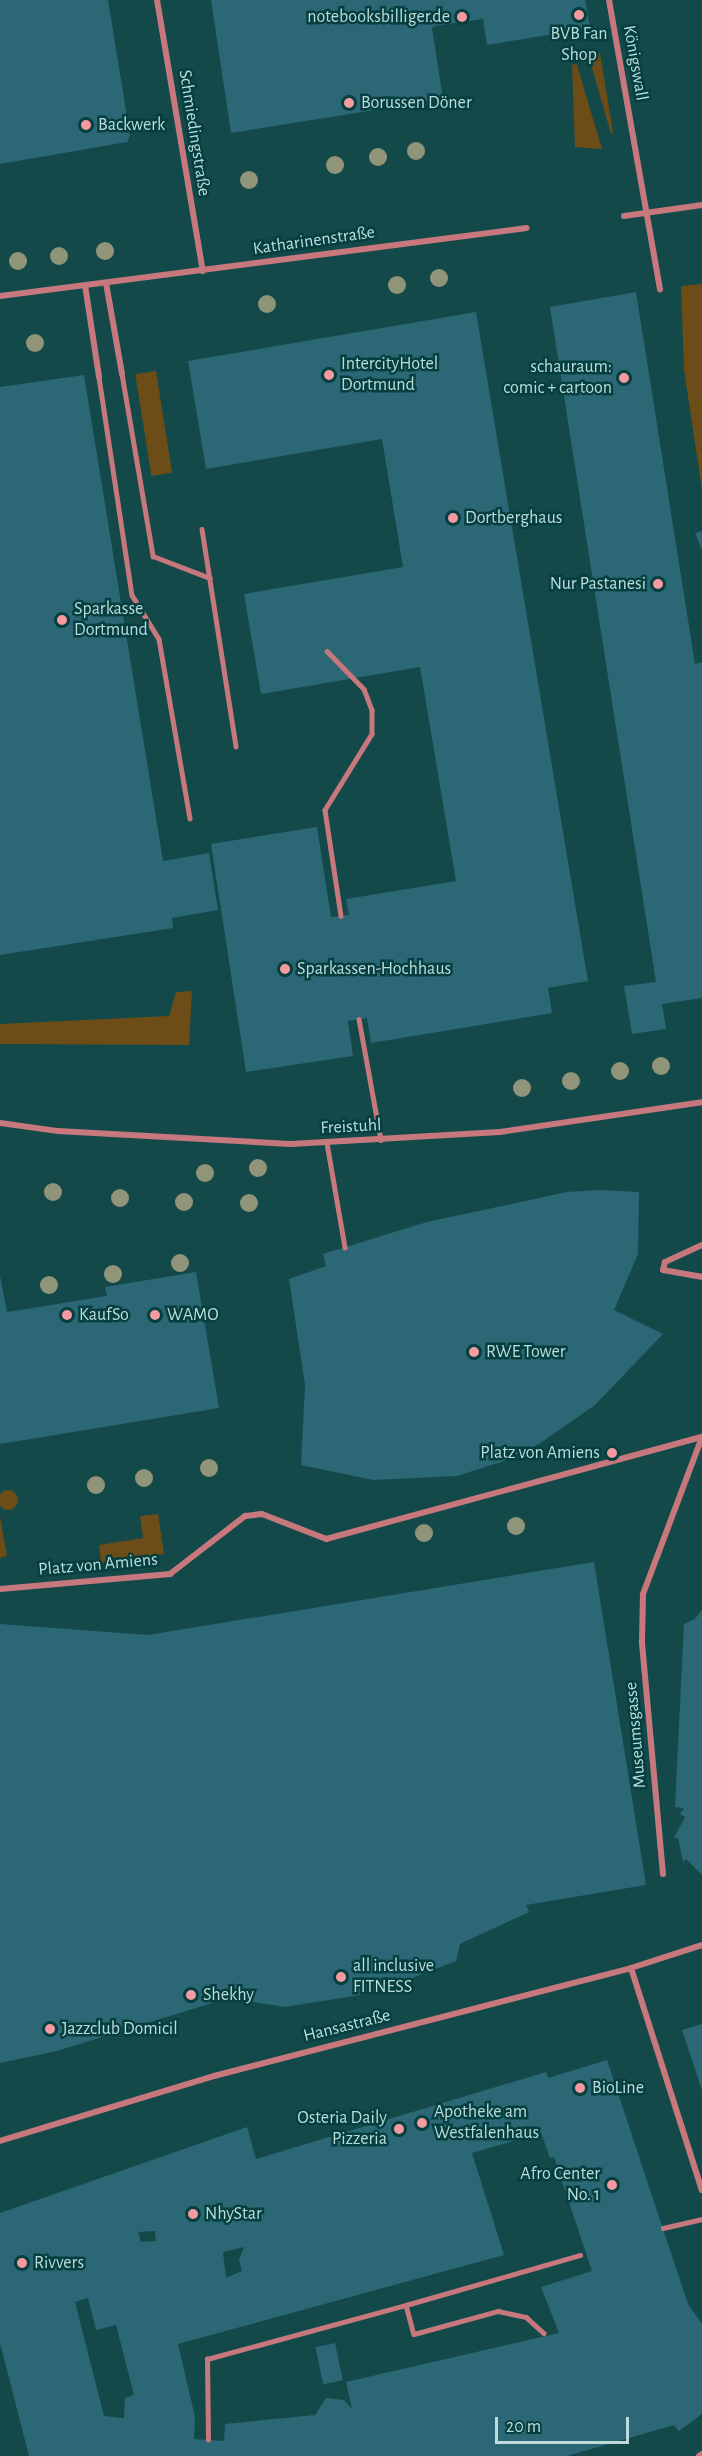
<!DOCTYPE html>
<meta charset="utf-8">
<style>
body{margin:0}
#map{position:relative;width:702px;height:2456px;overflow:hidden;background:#14494a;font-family:"Alegreya Sans",sans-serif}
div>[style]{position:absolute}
.green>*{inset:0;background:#6c4c17;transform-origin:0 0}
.round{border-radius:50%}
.building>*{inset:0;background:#2c6775;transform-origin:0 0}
.lane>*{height:4.5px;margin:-2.25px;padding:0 2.25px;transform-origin:2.25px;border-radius:2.25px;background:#c7787d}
.street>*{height:6px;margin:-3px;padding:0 3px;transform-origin:3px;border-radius:3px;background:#c7787d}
.trees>*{width:18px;height:18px;margin:-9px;border-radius:50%;background:#909479}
.dots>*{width:16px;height:16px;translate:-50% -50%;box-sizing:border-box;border:3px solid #053f3f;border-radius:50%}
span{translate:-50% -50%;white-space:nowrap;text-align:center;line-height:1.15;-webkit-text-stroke:5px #053f3f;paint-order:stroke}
.poi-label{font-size:18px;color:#bcdcdc}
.right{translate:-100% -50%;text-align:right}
.left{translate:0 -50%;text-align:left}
.street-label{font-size:18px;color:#bcdcdc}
.scale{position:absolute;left:495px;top:2417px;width:134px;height:27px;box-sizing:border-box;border:3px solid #bcdcdc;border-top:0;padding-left:8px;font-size:18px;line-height:21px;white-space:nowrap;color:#bcdcdc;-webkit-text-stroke:4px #053f3f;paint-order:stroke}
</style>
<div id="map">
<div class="green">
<div style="clip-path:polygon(600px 53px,613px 132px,611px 134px,588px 54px)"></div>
<div style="clip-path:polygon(572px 64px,577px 65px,602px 149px,575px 147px)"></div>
<div style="clip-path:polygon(702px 284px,702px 490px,684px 370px,681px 286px)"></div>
<div style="left:156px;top:371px;width:103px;height:21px;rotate:81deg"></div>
<div style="clip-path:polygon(192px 991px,189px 1045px,0 1044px,0 1024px,169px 1016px,176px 992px)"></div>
<div class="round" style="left:-2px;top:1490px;width:20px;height:20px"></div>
<div style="clip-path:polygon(158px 1514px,164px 1554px,101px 1563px,99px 1545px,143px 1538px,140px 1516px)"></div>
<div style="clip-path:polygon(0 1516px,7px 1556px,0 1558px)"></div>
</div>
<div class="building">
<div style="clip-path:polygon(0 0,108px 0,130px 135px,127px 142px,0 164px)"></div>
<div style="clip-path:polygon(211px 0,585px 0,590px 28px,487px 45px,483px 19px,435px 26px,432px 28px,443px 99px,231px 133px)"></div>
<div style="clip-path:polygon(636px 292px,695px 664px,702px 662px,702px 998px,662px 1004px,666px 1029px,632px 1034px,624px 986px,656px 982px,550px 307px)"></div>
<div style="clip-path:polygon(476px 312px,588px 981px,548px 988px,552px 1013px,371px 1043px,367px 1018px,348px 1021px,353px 1056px,246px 1072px,211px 844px,317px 827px,331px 917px,349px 915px,346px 899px,456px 881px,420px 667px,261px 694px,244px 594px,403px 567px,382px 439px,206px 469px,188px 361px)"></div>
<div style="clip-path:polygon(84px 375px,163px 861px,209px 853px,218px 910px,172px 918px,173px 928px,0 955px,0 387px)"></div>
<div style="clip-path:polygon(702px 531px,702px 550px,695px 533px)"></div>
<div style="clip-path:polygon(599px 1190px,639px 1192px,638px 1254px,614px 1310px,663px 1334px,595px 1405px,539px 1444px,504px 1461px,457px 1476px,373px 1480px,301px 1465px,305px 1385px,289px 1279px,326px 1266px,323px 1254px,427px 1222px,567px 1192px)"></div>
<div style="clip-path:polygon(196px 1272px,219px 1408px,0 1444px,0 1276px,7px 1312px,107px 1296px,105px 1287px)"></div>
<div style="clip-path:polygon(594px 1562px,646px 1885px,526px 1905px,529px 1912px,460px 1944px,456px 1961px,373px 1993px,285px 2007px,228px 1998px,57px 2051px,0 2063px,0 1624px,148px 1635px)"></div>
<div style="clip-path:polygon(702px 1610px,702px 1875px,686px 1859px,683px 1862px,678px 1838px,674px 1838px,685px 1817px,680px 1814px,684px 1808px,675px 1807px,684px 1624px,695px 1619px)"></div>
<div style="clip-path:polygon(702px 2024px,702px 2090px,682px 2030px)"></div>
<div style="clip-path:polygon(evenodd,607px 2060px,688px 2304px,702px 2324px,702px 2414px,679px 2431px,674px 2425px,567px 2456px,29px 2456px,0 2343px,0 2213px,247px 2127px,256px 2159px,546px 2072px,548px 2078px,607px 2060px,541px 2133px,550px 2158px,554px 2157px,592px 2271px,541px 2287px,559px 2333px,346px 2382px,352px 2409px,344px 2400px,326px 2398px,315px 2415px,225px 2424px,224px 2441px,194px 2439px,195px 2417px,178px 2344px,504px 2255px,472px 2153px,541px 2133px,607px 2060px,155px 2231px,156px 2241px,141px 2242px,138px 2232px,155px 2231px,607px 2060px,244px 2247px,239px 2260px,242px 2271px,226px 2278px,223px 2252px,244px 2247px,607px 2060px,88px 2298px,96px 2330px,116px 2325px,134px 2395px,125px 2398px,124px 2418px,104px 2416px,75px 2302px,88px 2298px)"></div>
<div style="left:335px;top:2343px;width:38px;height:20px;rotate:78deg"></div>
</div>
<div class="lane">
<div style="left:122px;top:374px;width:185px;rotate:80.3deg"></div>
<div style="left:153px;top:556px;width:61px;rotate:21.1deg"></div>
<div style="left:99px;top:377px;width:220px;rotate:81.4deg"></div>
<div style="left:132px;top:595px;width:52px;rotate:58.5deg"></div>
<div style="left:159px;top:639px;width:182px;rotate:80.2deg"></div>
<div style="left:202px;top:529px;width:220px;rotate:81.1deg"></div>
<div style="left:327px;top:651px;width:53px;rotate:45.8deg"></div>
<div style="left:364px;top:689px;width:22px;rotate:69deg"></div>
<div style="left:372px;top:710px;width:24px;rotate:90deg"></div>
<div style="left:372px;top:734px;width:89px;rotate:121.7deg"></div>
<div style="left:325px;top:810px;width:107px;rotate:81.4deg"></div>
<div style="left:359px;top:1019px;width:123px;rotate:79.7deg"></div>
<div style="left:327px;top:1143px;width:106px;rotate:80.2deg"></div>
<div style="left:663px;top:2228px;width:40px;rotate:-13deg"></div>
<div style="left:406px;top:2305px;width:181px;rotate:-16deg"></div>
<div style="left:208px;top:2440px;width:81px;rotate:-90.7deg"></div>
<div style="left:207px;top:2359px;width:206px;rotate:-15.2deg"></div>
<div style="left:406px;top:2305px;width:30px;rotate:75deg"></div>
<div style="left:414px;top:2334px;width:87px;rotate:-15.3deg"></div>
<div style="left:498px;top:2311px;width:29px;rotate:12deg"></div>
<div style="left:526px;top:2317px;width:24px;rotate:42deg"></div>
</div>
<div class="street">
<div style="left:157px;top:0;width:275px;rotate:80.4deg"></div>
<div style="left:609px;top:0;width:294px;rotate:80deg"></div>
<div style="left:624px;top:216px;width:79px;rotate:-8deg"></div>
<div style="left:106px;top:283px;width:92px;rotate:80deg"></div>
<div style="left:85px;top:285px;width:93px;rotate:81.3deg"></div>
<div style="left:0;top:296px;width:531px;rotate:-7.35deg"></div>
<div style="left:0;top:1123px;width:59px;rotate:7.9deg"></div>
<div style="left:58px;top:1131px;width:233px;rotate:3.2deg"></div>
<div style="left:291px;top:1144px;width:209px;rotate:-3.3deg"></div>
<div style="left:500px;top:1132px;width:204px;rotate:-8.4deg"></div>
<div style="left:702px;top:1245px;width:41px;rotate:155.3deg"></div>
<div style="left:665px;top:1262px;width:8px;rotate:104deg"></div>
<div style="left:663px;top:1270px;width:40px;rotate:10deg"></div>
<div style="left:0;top:1589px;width:171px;rotate:-5deg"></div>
<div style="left:170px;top:1574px;width:95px;rotate:-37.7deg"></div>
<div style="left:245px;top:1516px;width:17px;rotate:-7deg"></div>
<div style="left:262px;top:1514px;width:69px;rotate:21.3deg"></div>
<div style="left:326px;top:1539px;width:390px;rotate:-15.2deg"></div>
<div style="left:663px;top:1874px;width:234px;rotate:-95.2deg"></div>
<div style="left:642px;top:1641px;width:47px;rotate:-88.8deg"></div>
<div style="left:643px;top:1594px;width:168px;rotate:-69.4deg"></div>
<div style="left:631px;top:1968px;width:233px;rotate:72.3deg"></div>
<div style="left:0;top:2141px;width:224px;rotate:-16.9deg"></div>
<div style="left:214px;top:2076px;width:431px;rotate:-14.5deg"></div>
<div style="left:631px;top:1968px;width:75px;rotate:-17.9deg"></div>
<div style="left:699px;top:2456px;width:4px;rotate:-34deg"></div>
</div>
<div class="trees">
<div style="left:416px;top:151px"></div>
<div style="left:378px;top:157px"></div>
<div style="left:335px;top:165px"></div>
<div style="left:249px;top:180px"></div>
<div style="left:105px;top:251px"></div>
<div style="left:59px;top:256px"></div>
<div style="left:18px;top:261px"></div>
<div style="left:439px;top:278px"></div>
<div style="left:397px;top:285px"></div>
<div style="left:267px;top:304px"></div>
<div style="left:35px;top:343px"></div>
<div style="left:661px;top:1066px"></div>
<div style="left:620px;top:1071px"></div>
<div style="left:571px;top:1081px"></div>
<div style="left:522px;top:1088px"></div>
<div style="left:258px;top:1168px"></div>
<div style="left:205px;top:1173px"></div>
<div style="left:53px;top:1192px"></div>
<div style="left:120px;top:1198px"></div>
<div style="left:184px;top:1202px"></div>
<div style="left:249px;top:1203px"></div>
<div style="left:180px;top:1263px"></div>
<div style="left:113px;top:1274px"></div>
<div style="left:49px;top:1285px"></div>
<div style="left:209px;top:1468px"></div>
<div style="left:144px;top:1478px"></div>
<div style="left:96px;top:1485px"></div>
<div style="left:516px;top:1526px"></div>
<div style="left:424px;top:1533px"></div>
</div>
<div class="dots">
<div style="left:579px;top:15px;background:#f49aa0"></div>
<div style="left:462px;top:17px;background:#f49aa0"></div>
<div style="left:349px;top:103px;background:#f49aa0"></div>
<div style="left:86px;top:125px;background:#f49aa0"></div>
<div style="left:329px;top:375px;background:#f49aa0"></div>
<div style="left:624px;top:378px;background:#f49aa0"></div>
<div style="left:453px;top:518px;background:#f49aa0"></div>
<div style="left:658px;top:584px;background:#f49aa0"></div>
<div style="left:62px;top:620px;background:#f49aa0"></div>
<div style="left:285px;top:969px;background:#f49aa0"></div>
<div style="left:67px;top:1315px;background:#f49aa0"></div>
<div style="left:155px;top:1315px;background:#f49aa0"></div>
<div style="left:474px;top:1352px;background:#f49aa0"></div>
<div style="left:612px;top:1453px;background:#f49aa0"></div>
<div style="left:341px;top:1977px;background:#f49aa0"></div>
<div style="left:191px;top:1995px;background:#f49aa0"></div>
<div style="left:50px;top:2029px;background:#f49aa0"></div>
<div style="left:580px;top:2088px;background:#f49aa0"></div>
<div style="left:422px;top:2123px;background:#f49aa0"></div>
<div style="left:399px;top:2129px;background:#f49aa0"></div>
<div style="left:612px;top:2185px;background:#f49aa0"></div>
<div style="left:193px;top:2214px;background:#f49aa0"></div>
<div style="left:22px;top:2263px;background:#f49aa0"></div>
</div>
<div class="poi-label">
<span class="right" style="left:450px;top:17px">notebooksbilliger.de</span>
<span style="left:579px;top:45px">BVB Fan<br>Shop</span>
<span class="left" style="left:361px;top:103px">Borussen Döner</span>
<span class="left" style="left:98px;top:125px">Backwerk</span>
<span class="left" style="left:341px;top:375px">IntercityHotel<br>Dortmund</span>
<span class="right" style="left:612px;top:378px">schauraum:<br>comic + cartoon</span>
<span class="left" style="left:465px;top:518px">Dortberghaus</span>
<span class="right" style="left:646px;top:584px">Nur Pastanesi</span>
<span class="left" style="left:74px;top:620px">Sparkasse<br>Dortmund</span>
<span class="left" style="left:297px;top:969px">Sparkassen-Hochhaus</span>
<span class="left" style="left:79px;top:1315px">KaufSo</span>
<span class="left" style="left:167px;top:1315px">WAMO</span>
<span class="left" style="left:486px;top:1352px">RWE Tower</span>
<span class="right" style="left:600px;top:1453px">Platz von Amiens</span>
<span class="left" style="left:353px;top:1977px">all inclusive<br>FITNESS</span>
<span class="left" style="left:203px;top:1995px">Shekhy</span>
<span class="left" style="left:62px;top:2029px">Jazzclub Domicil</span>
<span class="left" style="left:592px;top:2088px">BioLine</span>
<span class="left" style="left:434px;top:2123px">Apotheke am<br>Westfalenhaus</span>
<span class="right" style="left:387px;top:2129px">Osteria Daily<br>Pizzeria</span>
<span class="right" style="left:600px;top:2185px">Afro Center<br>No. 1</span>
<span class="left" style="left:205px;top:2214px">NhyStar</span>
<span class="left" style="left:34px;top:2263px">Rivvers</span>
</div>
<div class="street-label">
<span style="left:635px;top:63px;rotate:80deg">Königswall</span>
<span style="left:194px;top:133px;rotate:81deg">Schmiedingstraße</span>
<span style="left:314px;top:241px;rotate:-8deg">Katharinenstraße</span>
<span style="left:351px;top:1127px;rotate:-3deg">Freistuhl</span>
<span style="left:98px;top:1565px;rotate:-5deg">Platz von Amiens</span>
<span style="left:636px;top:1735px;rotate:-95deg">Museumsgasse</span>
<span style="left:347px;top:2026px;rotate:-14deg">Hansastraße</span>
</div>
<div class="scale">20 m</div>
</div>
